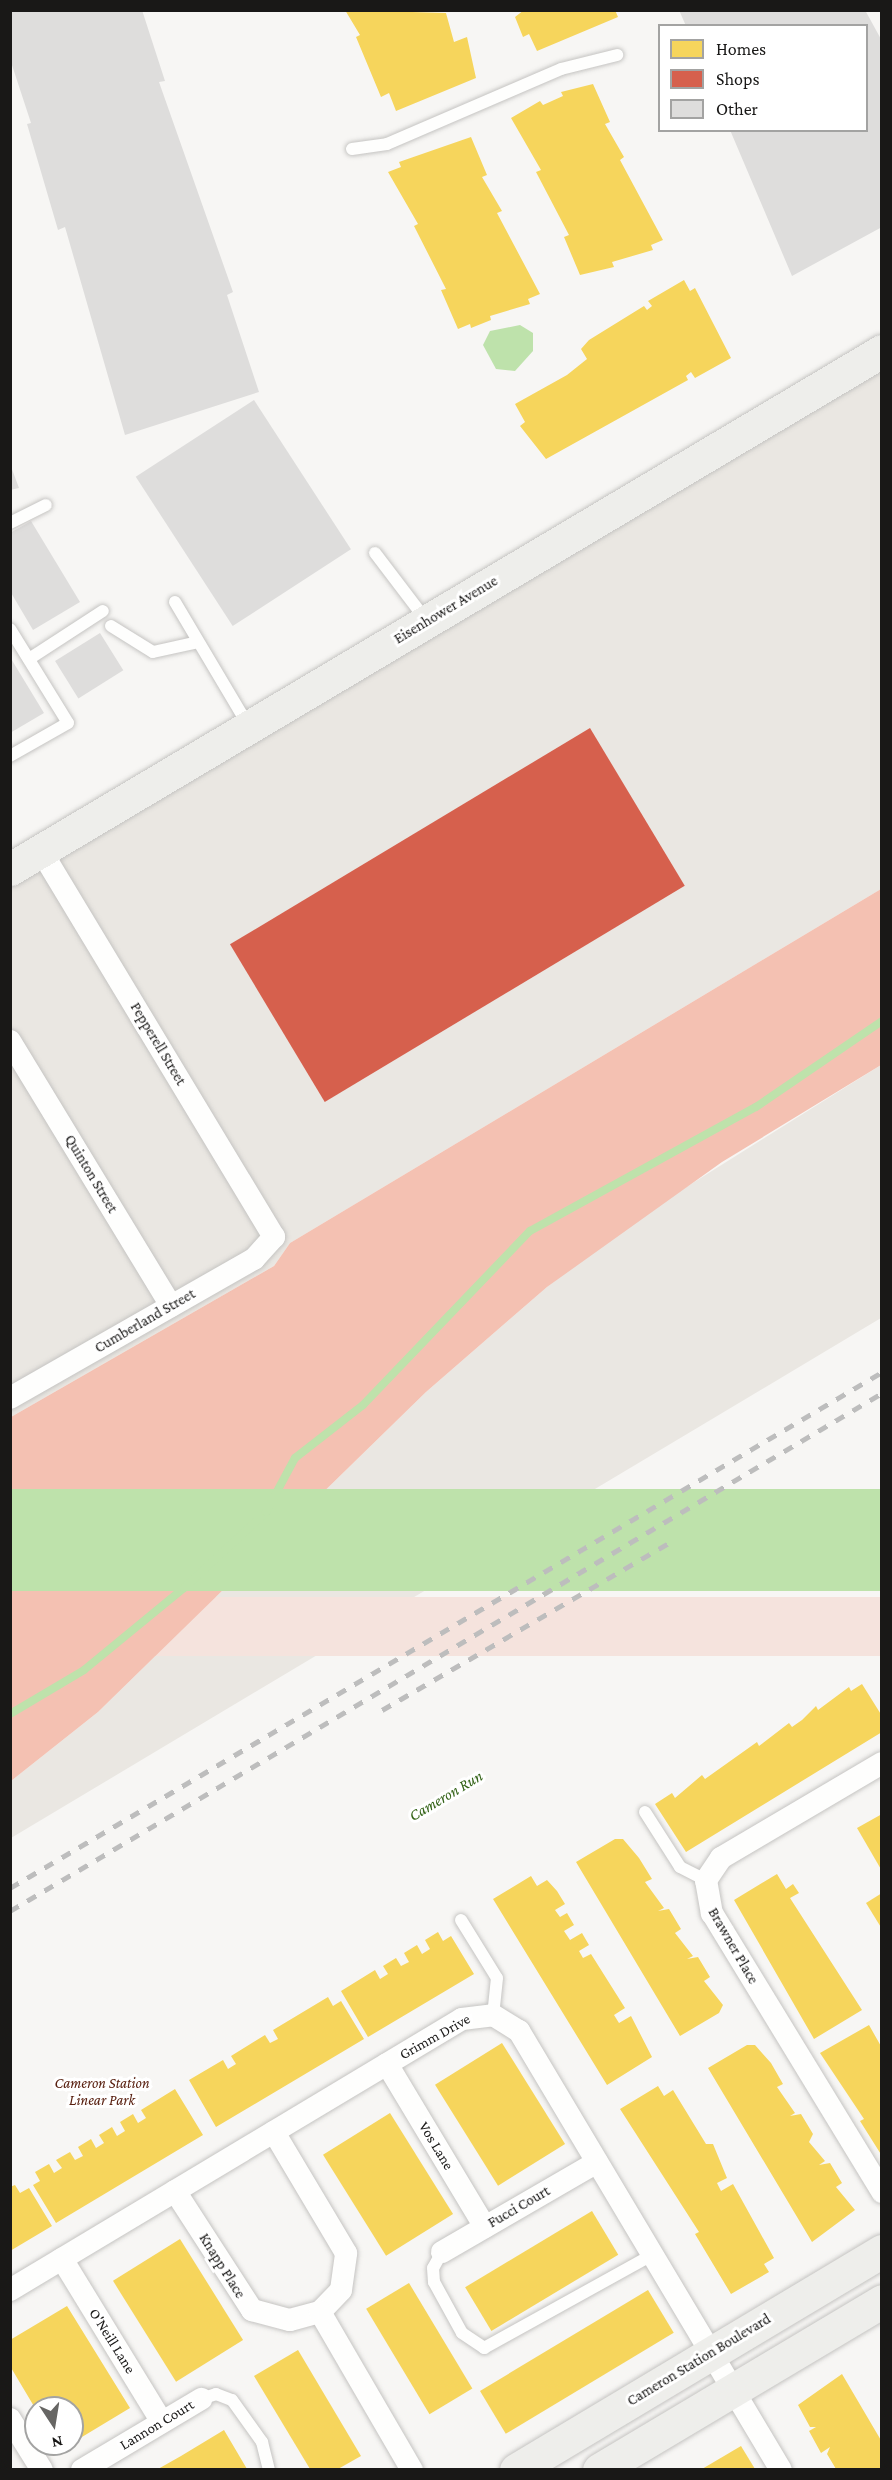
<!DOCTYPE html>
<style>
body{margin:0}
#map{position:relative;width:892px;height:2480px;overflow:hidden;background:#f7f6f4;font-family:"Crimson Pro",serif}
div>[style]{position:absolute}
.built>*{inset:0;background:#eae7e2}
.green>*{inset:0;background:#f5e3dd;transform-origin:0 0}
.forest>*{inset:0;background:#f4c1b2}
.water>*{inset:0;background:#bee2ab;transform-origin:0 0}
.homes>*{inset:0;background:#f6d55c;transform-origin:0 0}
.shops>*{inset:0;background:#d6604d;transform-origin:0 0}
.stream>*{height:8px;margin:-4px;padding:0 4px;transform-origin:4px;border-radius:4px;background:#bee2ab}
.building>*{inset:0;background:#dedddc;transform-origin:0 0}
.roads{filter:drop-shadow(0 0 2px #c5c4c2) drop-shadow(0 0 2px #c5c4c2)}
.lane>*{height:12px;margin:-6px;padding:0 6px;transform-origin:6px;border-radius:6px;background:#fefefd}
.street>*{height:22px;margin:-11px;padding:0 11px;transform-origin:11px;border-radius:11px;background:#fefefd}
.secondary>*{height:33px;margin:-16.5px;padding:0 16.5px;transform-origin:16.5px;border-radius:16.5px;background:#eeeeeb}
.rail>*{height:4.5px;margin-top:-2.25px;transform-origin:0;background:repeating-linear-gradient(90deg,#bdbdbd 0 10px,transparent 0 20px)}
span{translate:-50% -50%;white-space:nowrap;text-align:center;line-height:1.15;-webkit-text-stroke:6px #fff;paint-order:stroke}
.street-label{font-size:15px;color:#191817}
.park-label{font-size:15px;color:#592010;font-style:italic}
.water-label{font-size:16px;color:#326215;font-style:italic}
.frame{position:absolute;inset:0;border:12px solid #191817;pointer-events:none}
.legend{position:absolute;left:658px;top:24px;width:210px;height:108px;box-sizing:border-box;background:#fff;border:2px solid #a3a3a2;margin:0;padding:8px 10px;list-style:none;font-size:18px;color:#191817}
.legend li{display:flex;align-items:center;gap:12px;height:30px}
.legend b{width:30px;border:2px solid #a3a3a2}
.north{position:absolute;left:24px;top:2396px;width:60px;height:60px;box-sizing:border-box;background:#fff;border:2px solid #a3a3a2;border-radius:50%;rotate:168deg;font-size:16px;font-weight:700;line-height:24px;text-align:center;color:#191817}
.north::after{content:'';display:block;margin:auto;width:21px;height:27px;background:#676664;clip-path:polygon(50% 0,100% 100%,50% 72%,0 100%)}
</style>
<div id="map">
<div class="built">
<div style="clip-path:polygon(881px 349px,881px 889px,290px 1243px,274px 1266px,11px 1417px,10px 865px)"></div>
<div style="clip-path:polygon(881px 1065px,881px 1318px,11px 1838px,11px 1781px,98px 1712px,426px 1392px,547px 1287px,637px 1218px)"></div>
</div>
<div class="green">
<div style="left:881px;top:1597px;width:59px;height:1013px;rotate:90deg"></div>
</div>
<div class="forest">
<div style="clip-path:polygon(881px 889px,881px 1065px,722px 1162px,547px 1287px,426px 1392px,98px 1712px,11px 1781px,11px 1417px,274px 1266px,290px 1243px)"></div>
</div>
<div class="water">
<div style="clip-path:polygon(520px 325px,533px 333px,533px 351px,515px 371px,496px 369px,483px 345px,490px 331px)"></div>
<div style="left:881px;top:1489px;width:102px;height:1013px;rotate:90deg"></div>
</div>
<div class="homes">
<div style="clip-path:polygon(345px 10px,446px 13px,454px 42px,467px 37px,476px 78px,396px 111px,389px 93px,381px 97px,356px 37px,360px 35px)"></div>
<div style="clip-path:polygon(524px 10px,615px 10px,618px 17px,537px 51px,529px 34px,523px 37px,515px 17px)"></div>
<div style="clip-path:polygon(593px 84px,610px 122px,605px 124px,624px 157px,620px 160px,663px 240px,651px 245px,653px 250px,612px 262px,614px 267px,580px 275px,564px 237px,569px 235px,536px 172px,541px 170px,511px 118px,540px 101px,543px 105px,563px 96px,561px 92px)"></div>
<div style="clip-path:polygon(471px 137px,487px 175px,482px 177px,502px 211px,497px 213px,540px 294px,528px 299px,530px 304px,490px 316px,491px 320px,471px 328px,470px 324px,458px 329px,441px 290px,446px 289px,414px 226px,418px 224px,388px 172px,401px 167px,399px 162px)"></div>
<div style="clip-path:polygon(684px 280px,690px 291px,695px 288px,731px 358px,695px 378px,691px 372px,686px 376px,688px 380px,546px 459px,520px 426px,525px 422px,515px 404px,567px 375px,587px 359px,581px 349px,589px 340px,644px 306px,647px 310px,652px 306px,648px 301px)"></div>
<div style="clip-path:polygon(862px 1684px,882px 1716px,882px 1732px,686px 1852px,655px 1804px,672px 1793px,675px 1798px,702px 1775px,705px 1779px,757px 1742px,759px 1746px,789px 1723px,792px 1727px,802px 1720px,816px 1706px,818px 1710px,849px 1687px,851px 1691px)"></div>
<div style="clip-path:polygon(882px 1814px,882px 1871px,857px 1828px)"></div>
<div style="clip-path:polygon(615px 1839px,623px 1839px,639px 1858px,652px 1879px,645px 1882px,664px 1908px,658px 1911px,669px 1909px,681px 1929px,675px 1933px,693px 1956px,687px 1959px,698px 1957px,710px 1977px,704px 1981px,723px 2005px,719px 2013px,680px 2036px,576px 1862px)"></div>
<div style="clip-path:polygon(777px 1874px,786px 1889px,793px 1884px,799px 1893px,790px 1898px,862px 2010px,814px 2039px,734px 1900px)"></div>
<div style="clip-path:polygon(531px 1876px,537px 1886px,547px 1880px,557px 1891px,565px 1904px,555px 1910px,560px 1917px,567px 1913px,574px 1925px,564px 1931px,570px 1940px,582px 1933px,589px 1945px,579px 1951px,583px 1958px,591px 1954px,625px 2008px,614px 2015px,619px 2023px,631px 2016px,652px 2057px,607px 2085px,493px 1899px)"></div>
<div style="clip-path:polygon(882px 1893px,882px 1929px,866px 1903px)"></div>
<div style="clip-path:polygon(438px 1932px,443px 1941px,451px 1936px,474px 1974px,368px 2037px,341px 1991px,375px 1970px,380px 1979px,388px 1974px,383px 1966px,396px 1958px,401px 1966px,409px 1962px,404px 1953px,417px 1945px,422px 1954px,430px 1949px,425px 1940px)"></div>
<div style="clip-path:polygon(328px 1997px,333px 2006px,341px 2001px,364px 2039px,216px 2127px,189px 2080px,223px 2060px,228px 2069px,236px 2064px,231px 2056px,265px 2035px,270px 2043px,278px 2039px,273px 2030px)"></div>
<div style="clip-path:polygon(869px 2025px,882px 2048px,882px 2156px,860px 2121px,864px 2119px,820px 2053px)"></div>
<div style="left:502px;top:2043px;width:119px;height:79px;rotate:58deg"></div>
<div style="clip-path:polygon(747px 2045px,755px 2045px,771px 2063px,783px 2084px,777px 2087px,795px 2113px,790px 2116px,801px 2114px,813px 2134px,809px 2142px,825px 2161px,819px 2165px,830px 2163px,842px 2183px,836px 2187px,855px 2210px,812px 2242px,708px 2068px)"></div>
<div style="clip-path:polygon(658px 2086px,664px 2096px,673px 2090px,706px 2144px,713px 2144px,727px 2178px,717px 2183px,721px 2191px,733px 2184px,774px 2258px,764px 2264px,769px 2272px,731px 2294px,695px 2234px,699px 2232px,620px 2109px)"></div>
<div style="clip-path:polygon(175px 2089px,203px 2135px,56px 2223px,33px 2185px,40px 2181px,35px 2172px,49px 2164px,54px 2173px,62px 2168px,56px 2160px,70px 2152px,75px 2160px,83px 2156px,78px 2147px,91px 2139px,96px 2148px,104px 2143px,99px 2135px,112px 2127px,117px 2136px,125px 2131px,120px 2122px,133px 2114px,138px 2123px,146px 2118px,141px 2110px)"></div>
<div style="left:390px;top:2113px;width:119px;height:79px;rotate:58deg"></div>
<div style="clip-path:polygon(15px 2185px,20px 2193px,29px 2188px,52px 2226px,10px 2251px,10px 2187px)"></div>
<div style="left:592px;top:2211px;width:51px;height:148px;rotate:59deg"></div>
<div style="left:180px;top:2239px;width:119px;height:79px;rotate:58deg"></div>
<div style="left:409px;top:2283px;width:123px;height:50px;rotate:59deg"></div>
<div style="left:648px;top:2290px;width:50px;height:196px;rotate:59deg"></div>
<div style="clip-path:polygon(67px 2306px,130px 2408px,72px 2443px,72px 2408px,35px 2408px,10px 2366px,10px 2340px)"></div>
<div style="clip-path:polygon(298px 2350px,361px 2456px,338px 2469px,310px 2469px,254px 2376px)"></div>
<div style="clip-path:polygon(842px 2374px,882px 2442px,882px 2469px,836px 2469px,827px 2454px,830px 2447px,821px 2453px,809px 2431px,816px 2427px,810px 2427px,798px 2405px)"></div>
<div style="clip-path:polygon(224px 2430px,247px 2469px,158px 2469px,181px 2456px)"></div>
<div style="clip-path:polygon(741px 2446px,755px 2469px,702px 2469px)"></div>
</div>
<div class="shops">
<div style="left:590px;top:728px;width:184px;height:420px;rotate:59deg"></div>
</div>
<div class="stream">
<div style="left:10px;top:1714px;width:86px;rotate:-30.7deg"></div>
<div style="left:84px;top:1670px;width:129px;rotate:-39.4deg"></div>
<div style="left:184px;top:1588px;width:112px;rotate:-42.8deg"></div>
<div style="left:266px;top:1512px;width:61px;rotate:-61.8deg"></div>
<div style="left:295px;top:1458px;width:86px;rotate:-37.9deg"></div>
<div style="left:363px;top:1405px;width:241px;rotate:-46.2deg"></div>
<div style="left:530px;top:1231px;width:258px;rotate:-28.8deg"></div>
<div style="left:756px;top:1107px;width:153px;rotate:-34.3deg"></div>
</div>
<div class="building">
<div style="clip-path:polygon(10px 10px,142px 10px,165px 81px,159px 82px,233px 292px,227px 295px,259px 392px,125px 435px,65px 227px,58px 230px,27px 124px,31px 123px,10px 59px)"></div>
<div style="clip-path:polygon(679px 10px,865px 10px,882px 41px,882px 227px,792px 276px,730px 130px,866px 130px,866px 26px,686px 26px)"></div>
<div style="left:254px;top:400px;width:178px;height:141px;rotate:57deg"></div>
<div style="clip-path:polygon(10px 464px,19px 488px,10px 490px)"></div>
<div style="clip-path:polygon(31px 521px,80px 602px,33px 630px,10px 591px,10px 533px)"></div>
<div style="left:100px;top:633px;width:44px;height:53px;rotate:58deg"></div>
<div style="clip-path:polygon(10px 657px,44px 713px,10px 733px)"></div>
</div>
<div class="roads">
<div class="lane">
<div style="left:352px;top:149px;width:35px;rotate:-8deg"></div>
<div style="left:387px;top:144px;width:189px;rotate:-23.3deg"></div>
<div style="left:561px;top:69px;width:58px;rotate:-14deg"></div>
<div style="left:10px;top:523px;width:40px;rotate:-26.6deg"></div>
<div style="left:375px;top:553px;width:84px;rotate:52.7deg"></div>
<div style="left:175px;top:602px;width:143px;rotate:59.3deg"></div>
<div style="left:111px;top:626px;width:49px;rotate:31.8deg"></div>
<div style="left:153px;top:652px;width:46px;rotate:-12.5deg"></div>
<div style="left:10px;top:629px;width:110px;rotate:58.3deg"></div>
<div style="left:68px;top:723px;width:67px;rotate:150.4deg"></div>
<div style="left:29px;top:659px;width:88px;rotate:-33deg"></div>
<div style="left:645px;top:1812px;width:65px;rotate:57.5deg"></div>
<div style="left:680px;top:1867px;width:29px;rotate:27deg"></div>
<div style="left:461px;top:1920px;width:68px;rotate:58.2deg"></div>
<div style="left:497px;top:1978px;width:37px;rotate:96deg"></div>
<div style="left:442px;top:2252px;width:18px;rotate:119deg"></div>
<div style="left:433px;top:2268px;width:14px;rotate:86deg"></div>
<div style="left:434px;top:2282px;width:58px;rotate:61.2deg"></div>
<div style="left:462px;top:2333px;width:27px;rotate:34deg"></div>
<div style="left:484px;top:2348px;width:192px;rotate:-29deg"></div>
<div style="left:201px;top:2399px;width:16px;rotate:-18deg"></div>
<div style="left:216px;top:2394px;width:17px;rotate:21deg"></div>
<div style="left:232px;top:2400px;width:52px;rotate:54.5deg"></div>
<div style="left:262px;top:2442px;width:29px;rotate:76deg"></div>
</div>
<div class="street">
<div style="left:10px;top:1041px;width:310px;rotate:58.7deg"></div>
<div style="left:10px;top:1398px;width:281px;rotate:-29.7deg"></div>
<div style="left:254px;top:1259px;width:30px;rotate:-48deg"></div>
<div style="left:274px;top:1237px;width:452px;rotate:-121.1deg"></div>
<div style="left:882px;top:1763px;width:187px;rotate:149.5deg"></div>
<div style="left:721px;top:1858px;width:27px;rotate:124deg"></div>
<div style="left:706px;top:1880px;width:34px;rotate:80deg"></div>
<div style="left:712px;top:1913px;width:327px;rotate:58.6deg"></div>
<div style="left:387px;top:2064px;width:190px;rotate:59deg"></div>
<div style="left:175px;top:2191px;width:142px;rotate:57.1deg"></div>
<div style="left:252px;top:2310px;width:39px;rotate:15deg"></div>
<div style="left:290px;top:2320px;width:31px;rotate:-15deg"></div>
<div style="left:320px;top:2312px;width:30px;rotate:-46deg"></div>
<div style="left:341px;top:2290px;width:37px;rotate:-82deg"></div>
<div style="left:346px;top:2253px;width:141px;rotate:-120.8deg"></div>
<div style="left:442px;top:2252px;width:179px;rotate:-30.1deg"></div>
<div style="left:62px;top:2259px;width:191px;rotate:58.5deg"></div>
<div style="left:10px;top:2290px;width:527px;rotate:-30.95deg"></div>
<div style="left:462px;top:2019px;width:31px;rotate:-7deg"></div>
<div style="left:493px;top:2015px;width:31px;rotate:32deg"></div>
<div style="left:519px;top:2031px;width:511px;rotate:59.17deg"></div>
<div style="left:320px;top:2312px;width:183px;rotate:59.8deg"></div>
<div style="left:10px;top:2419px;width:60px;rotate:57.9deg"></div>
<div style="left:82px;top:2470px;width:139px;rotate:-30.8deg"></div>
</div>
<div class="secondary">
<div style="left:10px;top:869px;width:1014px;rotate:-30.71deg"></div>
<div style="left:516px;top:2470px;width:427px;rotate:-30.9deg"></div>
<div style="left:599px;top:2470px;width:330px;rotate:-30.8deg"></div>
</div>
</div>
<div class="rail">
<div style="left:382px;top:1710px;width:334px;rotate:-30.2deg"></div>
<div style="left:10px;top:1888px;width:1013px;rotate:-30.61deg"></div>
<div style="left:10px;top:1911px;width:1014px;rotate:-30.71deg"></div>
</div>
<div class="street-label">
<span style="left:446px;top:610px;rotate:-31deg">Eisenhower Avenue</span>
<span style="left:158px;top:1044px;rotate:59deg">Pepperell Street</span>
<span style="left:91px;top:1174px;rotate:59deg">Quinton Street</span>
<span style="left:145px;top:1321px;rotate:-30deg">Cumberland Street</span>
<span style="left:733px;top:1946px;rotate:60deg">Brawner Place</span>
<span style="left:435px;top:2037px;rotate:-29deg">Grimm Drive</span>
<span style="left:436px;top:2146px;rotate:59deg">Vos Lane</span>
<span style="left:519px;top:2207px;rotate:-30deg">Fucci Court</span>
<span style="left:222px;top:2266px;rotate:58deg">Knapp Place</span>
<span style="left:112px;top:2341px;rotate:58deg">O'Neill Lane</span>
<span style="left:699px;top:2360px;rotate:-31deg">Cameron Station Boulevard</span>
<span style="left:157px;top:2425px;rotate:-31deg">Lannon Court</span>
</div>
<div class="park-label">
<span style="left:102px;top:2092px">Cameron Station<br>Linear Park</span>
</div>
<div class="water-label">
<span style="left:446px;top:1796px;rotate:-31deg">Cameron Run</span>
</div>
<div class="frame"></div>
<ul class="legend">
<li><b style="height:16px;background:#f6d55c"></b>Homes</li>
<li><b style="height:16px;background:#d6604d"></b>Shops</li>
<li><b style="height:16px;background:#dedddc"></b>Other</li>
</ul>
<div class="north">N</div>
</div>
